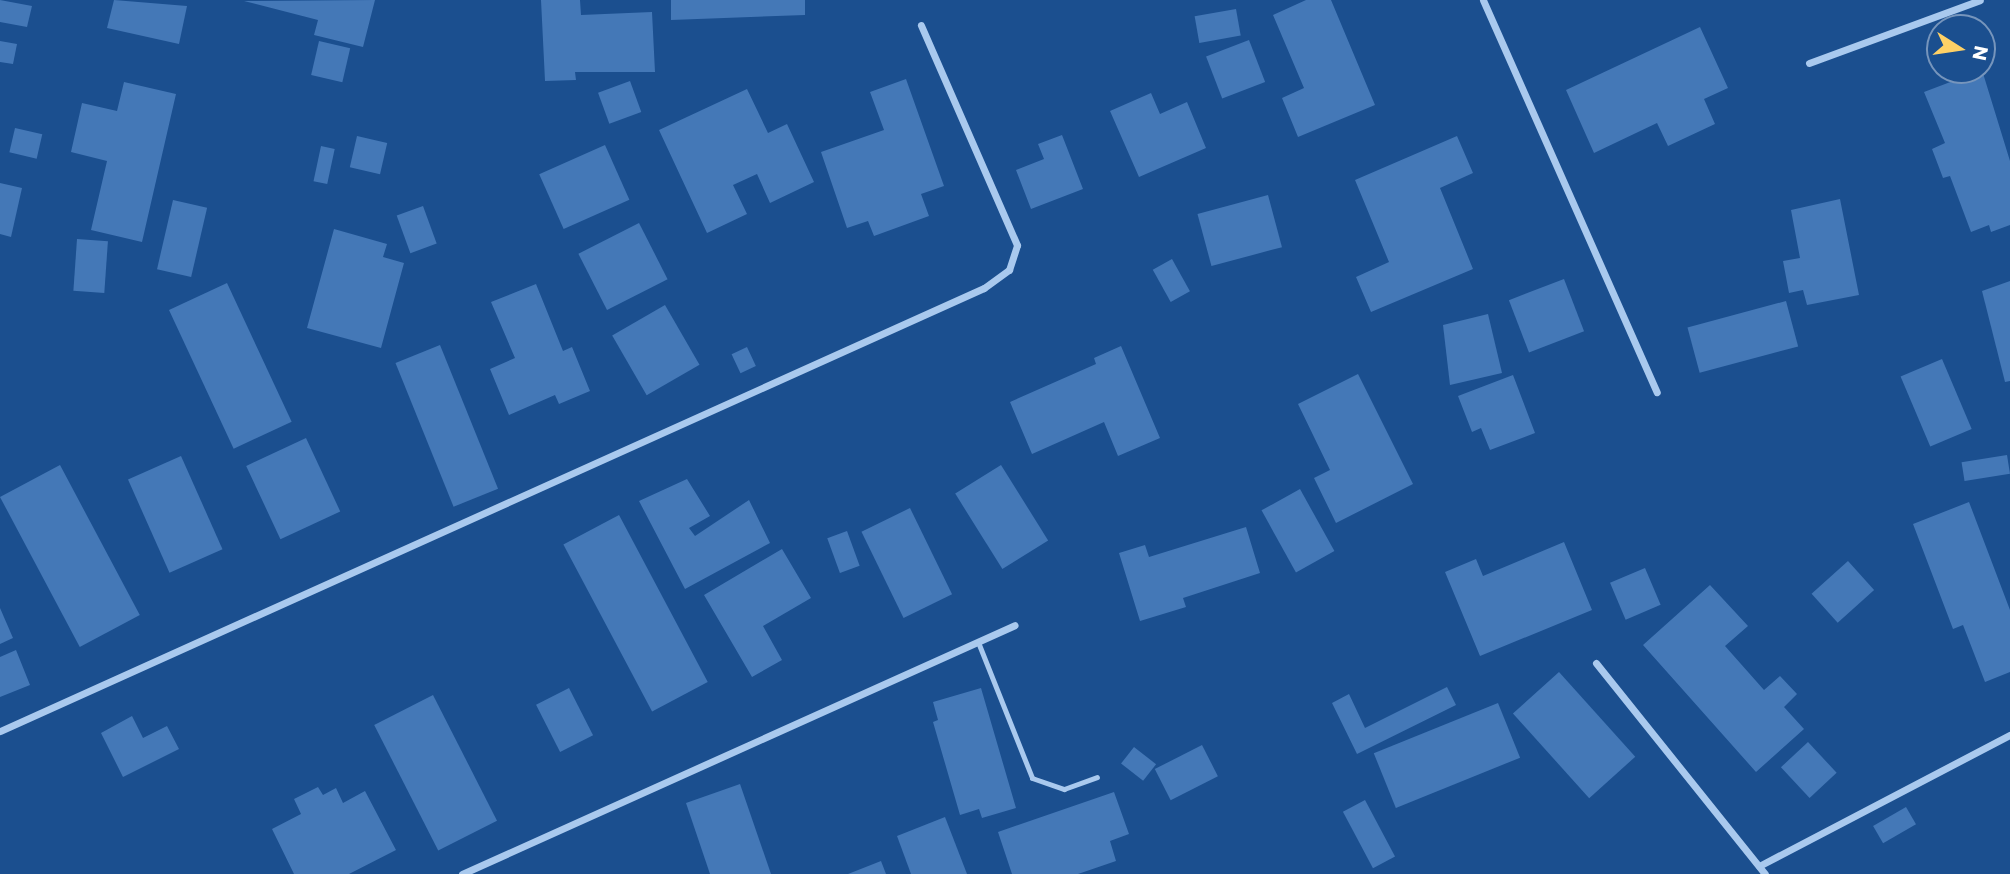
<!DOCTYPE html>
<style>
body{margin:0}
#map{position:relative;width:2010px;height:874px;overflow:hidden;background:#1b4f8f;font-family:Poppins,sans-serif}
div>[style]{position:absolute}
.building>*{inset:0;background:#4478b7;transform-origin:0 0}
.service>*{height:5px;margin:-2.5px;padding:0 2.5px;transform-origin:2.5px;border-radius:2.5px;background:#a9c9ee}
.minor>*{height:7px;margin:-3.5px;padding:0 3.5px;transform-origin:3.5px;border-radius:3.5px;background:#a9c9ee}
span{translate:-50% -50%;white-space:nowrap;text-align:center;line-height:1.15;-webkit-text-stroke:5px #1b4f8f;paint-order:stroke}
.north{position:absolute;left:1926px;top:14px;width:70px;height:70px;box-sizing:border-box;background:#1b4f8f;border:2px solid #7695bc;border-radius:50%;rotate:102deg;font-size:19px;font-weight:700;line-height:28px;text-align:center;color:#fff}
.north::after{content:'';display:block;margin:auto;width:24px;height:32px;background:#ffd166;clip-path:polygon(50% 0,100% 100%,50% 72%,0 100%)}
</style>
<div id="map">
<div class="building">
<div style="clip-path:polygon(0 0,32px 6px,27px 27px,0 22px)"></div>
<div style="clip-path:polygon(114px 0,187px 6px,179px 44px,107px 28px)"></div>
<div style="clip-path:polygon(375px 0,363px 47px,314px 35px,318px 20px,244px 1px)"></div>
<div style="clip-path:polygon(541px 0,580px 0,581px 15px,652px 12px,655px 72px,575px 72px,576px 80px,545px 81px)"></div>
<div style="clip-path:polygon(671px 0,805px 0,805px 15px,671px 20px)"></div>
<div style="clip-path:polygon(1306px 0,1331px 0,1375px 105px,1298px 137px,1282px 98px,1304px 88px,1273px 15px)"></div>
<div style="left:1236px;top:9px;width:27px;height:42px;rotate:80deg"></div>
<div style="clip-path:polygon(1700px 27px,1728px 88px,1704px 99px,1715px 124px,1668px 146px,1657px 123px,1594px 153px,1566px 90px)"></div>
<div style="left:1249px;top:40px;width:45px;height:46px;rotate:69deg"></div>
<div style="clip-path:polygon(0 41px,17px 44px,13px 64px,0 62px)"></div>
<div style="left:319px;top:41px;width:32px;height:35px;rotate:13deg"></div>
<div style="clip-path:polygon(1982px 70px,2010px 161px,2010px 225px,1991px 232px,1989px 225px,1971px 232px,1950px 176px,1943px 178px,1932px 149px,1945px 143px,1924px 92px)"></div>
<div style="clip-path:polygon(906px 79px,944px 186px,921px 194px,929px 216px,874px 236px,868px 221px,847px 228px,821px 152px,884px 130px,870px 92px)"></div>
<div style="left:630px;top:81px;width:33px;height:34px;rotate:70deg"></div>
<div style="clip-path:polygon(124px 82px,176px 94px,142px 242px,91px 230px,107px 161px,71px 152px,82px 103px,117px 111px)"></div>
<div style="clip-path:polygon(747px 89px,768px 133px,787px 124px,814px 182px,770px 203px,757px 174px,733px 185px,747px 214px,707px 233px,659px 130px)"></div>
<div style="clip-path:polygon(1151px 93px,1160px 114px,1187px 102px,1206px 148px,1139px 177px,1110px 111px)"></div>
<div style="left:15px;top:128px;width:28px;height:25px;rotate:13deg"></div>
<div style="clip-path:polygon(1062px 135px,1083px 189px,1031px 209px,1016px 170px,1044px 159px,1038px 144px)"></div>
<div style="left:357px;top:136px;width:31px;height:32px;rotate:13deg"></div>
<div style="clip-path:polygon(1457px 136px,1473px 173px,1440px 188px,1473px 269px,1371px 312px,1356px 277px,1389px 262px,1355px 180px)"></div>
<div style="left:605px;top:145px;width:60px;height:72px;rotate:66deg"></div>
<div style="left:321px;top:146px;width:14px;height:36px;rotate:12deg"></div>
<div style="clip-path:polygon(0 183px,22px 188px,11px 237px,0 234px)"></div>
<div style="left:1268px;top:195px;width:54px;height:73px;rotate:75deg"></div>
<div style="clip-path:polygon(1840px 199px,1859px 295px,1807px 305px,1803px 290px,1789px 293px,1783px 261px,1800px 258px,1791px 210px)"></div>
<div style="left:173px;top:200px;width:35px;height:71px;rotate:13deg"></div>
<div style="left:423px;top:206px;width:40px;height:28px;rotate:70deg"></div>
<div style="left:639px;top:223px;width:63px;height:68px;rotate:63deg"></div>
<div style="clip-path:polygon(334px 229px,387px 244px,383px 257px,404px 263px,381px 348px,307px 328px)"></div>
<div style="left:77px;top:239px;width:31px;height:52px;rotate:4deg"></div>
<div style="left:1172px;top:259px;width:37px;height:22px;rotate:61deg"></div>
<div style="left:1564px;top:279px;width:56px;height:59px;rotate:69deg"></div>
<div style="clip-path:polygon(2010px 281px,2010px 381px,2005px 382px,1982px 291px)"></div>
<div style="left:227px;top:283px;width:153px;height:64px;rotate:65deg"></div>
<div style="clip-path:polygon(536px 284px,563px 351px,572px 347px,590px 391px,559px 404px,555px 395px,509px 415px,490px 369px,515px 358px,491px 302px)"></div>
<div style="left:1786px;top:301px;width:47px;height:102px;rotate:75deg"></div>
<div style="left:665px;top:305px;width:69px;height:61px;rotate:60deg"></div>
<div style="clip-path:polygon(1488px 314px,1502px 373px,1450px 385px,1443px 325px)"></div>
<div style="left:440px;top:345px;width:155px;height:48px;rotate:68deg"></div>
<div style="clip-path:polygon(1121px 346px,1160px 438px,1118px 456px,1104px 422px,1032px 454px,1010px 402px,1096px 364px,1094px 358px)"></div>
<div style="left:747px;top:347px;width:21px;height:17px;rotate:65deg"></div>
<div style="left:1942px;top:359px;width:76px;height:45px;rotate:67deg"></div>
<div style="clip-path:polygon(1358px 374px,1413px 484px,1336px 523px,1314px 478px,1330px 470px,1298px 404px)"></div>
<div style="clip-path:polygon(1513px 375px,1535px 433px,1490px 450px,1481px 428px,1472px 432px,1458px 396px)"></div>
<div style="left:306px;top:438px;width:81px;height:66px;rotate:65deg"></div>
<div style="left:2007px;top:455px;width:19px;height:46px;rotate:81deg"></div>
<div style="left:181px;top:456px;width:102px;height:58px;rotate:66deg"></div>
<div style="left:60px;top:465px;width:170px;height:68px;rotate:62deg"></div>
<div style="left:1001px;top:465px;width:89px;height:54px;rotate:58deg"></div>
<div style="clip-path:polygon(687px 479px,710px 516px,689px 528px,695px 536px,749px 500px,770px 543px,685px 589px,639px 501px)"></div>
<div style="left:1300px;top:489px;width:71px;height:44px;rotate:61deg"></div>
<div style="clip-path:polygon(1969px 502px,2010px 610px,2010px 672px,1985px 682px,1963px 625px,1953px 629px,1913px 524px)"></div>
<div style="left:910px;top:508px;width:96px;height:54px;rotate:64deg"></div>
<div style="left:619px;top:515px;width:189px;height:63px;rotate:62deg"></div>
<div style="clip-path:polygon(1246px 527px,1260px 573px,1183px 598px,1186px 607px,1140px 621px,1119px 553px,1145px 545px,1149px 557px)"></div>
<div style="left:847px;top:531px;width:37px;height:21px;rotate:70deg"></div>
<div style="clip-path:polygon(1564px 542px,1592px 610px,1480px 656px,1445px 572px,1476px 559px,1483px 576px)"></div>
<div style="clip-path:polygon(782px 549px,811px 598px,763px 626px,782px 660px,752px 677px,704px 595px)"></div>
<div style="left:1848px;top:561px;width:39px;height:49px;rotate:48deg"></div>
<div style="left:1645px;top:568px;width:40px;height:38px;rotate:67deg"></div>
<div style="clip-path:polygon(1710px 585px,1748px 626px,1725px 646px,1764px 690px,1780px 676px,1797px 694px,1784px 707px,1804px 729px,1756px 772px,1643px 645px)"></div>
<div style="clip-path:polygon(0 608px,13px 638px,0 644px)"></div>
<div style="clip-path:polygon(16px 650px,30px 685px,0 697px,0 657px)"></div>
<div style="left:1559px;top:672px;width:114px;height:62px;rotate:48deg"></div>
<div style="clip-path:polygon(1447px 687px,1456px 705px,1357px 754px,1332px 703px,1349px 694px,1365px 728px)"></div>
<div style="left:569px;top:688px;width:53px;height:37px;rotate:63deg"></div>
<div style="clip-path:polygon(981px 688px,1016px 808px,982px 818px,979px 809px,960px 815px,933px 722px,938px 720px,933px 702px)"></div>
<div style="left:433px;top:695px;width:141px;height:66px;rotate:63deg"></div>
<div style="left:1498px;top:703px;width:59px;height:134px;rotate:68deg"></div>
<div style="clip-path:polygon(132px 716px,143px 738px,167px 726px,179px 749px,123px 777px,101px 733px)"></div>
<div style="left:1808px;top:742px;width:42px;height:37px;rotate:47deg"></div>
<div style="left:1202px;top:745px;width:35px;height:53px;rotate:63deg"></div>
<div style="left:1134px;top:747px;width:28px;height:21px;rotate:38deg"></div>
<div style="clip-path:polygon(740px 784px,771px 874px,710px 874px,686px 803px)"></div>
<div style="clip-path:polygon(318px 787px,323px 795px,336px 788px,343px 803px,365px 791px,396px 850px,349px 874px,294px 874px,272px 829px,301px 814px,294px 799px)"></div>
<div style="clip-path:polygon(1114px 792px,1129px 834px,1110px 841px,1116px 861px,1078px 874px,1012px 874px,998px 832px)"></div>
<div style="left:1365px;top:800px;width:64px;height:25px;rotate:62deg"></div>
<div style="left:1906px;top:807px;width:20px;height:38px;rotate:60deg"></div>
<div style="clip-path:polygon(945px 817px,967px 874px,911px 874px,897px 836px)"></div>
<div style="clip-path:polygon(881px 861px,886px 874px,848px 874px)"></div>
</div>
<div class="service">
<div style="left:978px;top:642px;width:146px;rotate:68.3deg"></div>
<div style="left:1032px;top:778px;width:34px;rotate:19deg"></div>
<div style="left:1064px;top:789px;width:35px;rotate:-20deg"></div>
</div>
<div class="minor">
<div style="left:1483px;top:0;width:429px;rotate:66.1deg"></div>
<div style="left:1809px;top:63px;width:182px;rotate:-20.2deg"></div>
<div style="left:1596px;top:663px;width:270px;rotate:51.3deg"></div>
<div style="left:0;top:731px;width:1079px;rotate:-24.24deg"></div>
<div style="left:984px;top:288px;width:31px;rotate:-36deg"></div>
<div style="left:1009px;top:270px;width:26px;rotate:-72deg"></div>
<div style="left:1017px;top:245px;width:240px;rotate:-113.6deg"></div>
<div style="left:1759px;top:866px;width:283px;rotate:-27.6deg"></div>
<div style="left:462px;top:874px;width:606px;rotate:-24.24deg"></div>
</div>
<div class="north">N</div>
</div>
